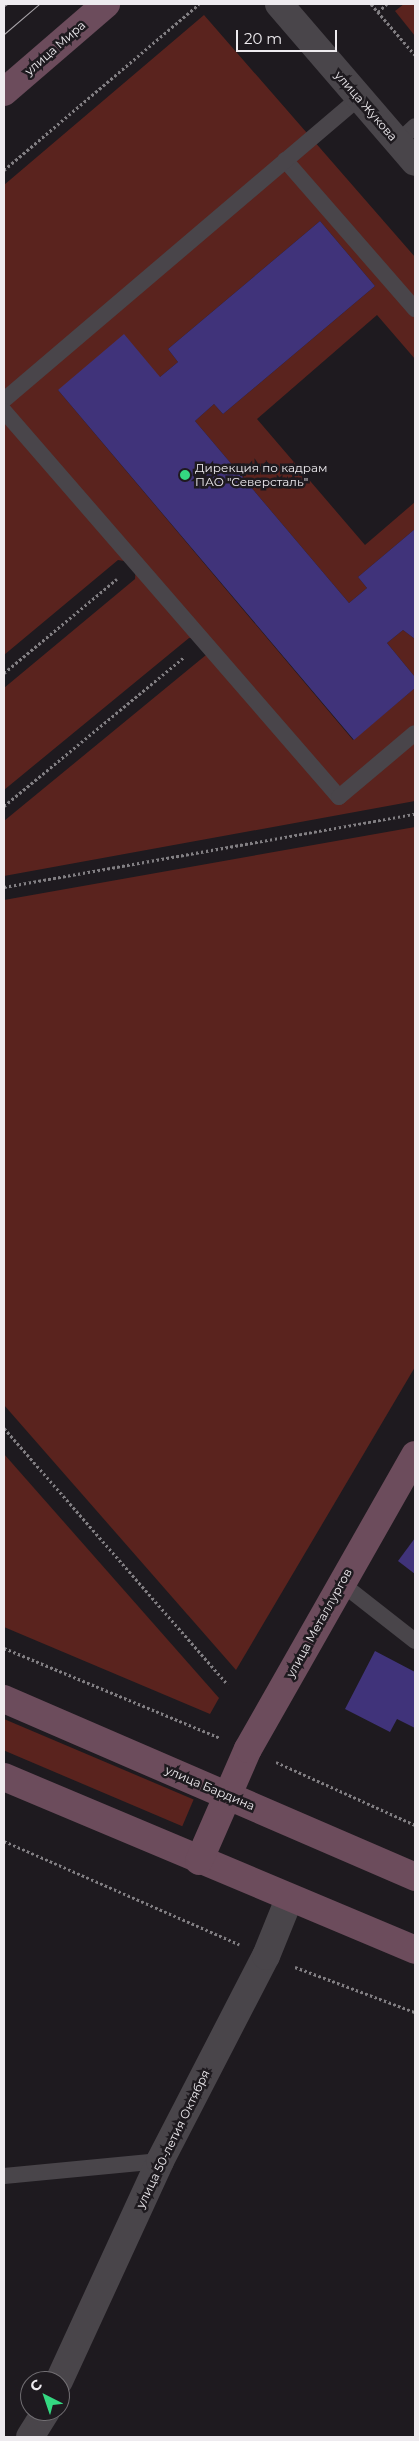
<!DOCTYPE html>
<meta charset="utf-8">
<style>
body{margin:0}
#map{position:relative;width:419px;height:2441px;overflow:hidden;background:#1e1a1f;font-family:Montserrat,sans-serif}
div>[style]{position:absolute}
.green>*{inset:0;background:#5a231e;transform-origin:0 0}
.building>*{inset:0;background:#40337a}
.path>*{height:3px;margin-top:-1.5px;transform-origin:0;background:repeating-linear-gradient(90deg,#817e82 0 2.5px,transparent 0 5px)}
.lane>*{height:16px;margin:-8px;padding:0 8px;transform-origin:8px;border-radius:8px;background:#49454a}
.street>*{height:28px;margin:-14px;padding:0 14px;transform-origin:14px;border-radius:14px;background:#49454a}
.secondary>*{height:28px;margin:-14px;padding:0 14px;transform-origin:14px;border-radius:14px;background:#6c4c5c}
.tram>*{height:1px;margin:-0.5px;padding:0 0.5px;transform-origin:0.5px;border-radius:0.5px;background:#a8a4a9}
.dots>*{width:14px;height:14px;translate:-50% -50%;box-sizing:border-box;border:2px solid #1e1a1f;border-radius:50%}
span{translate:-50% -50%;white-space:nowrap;text-align:center;line-height:1.15;-webkit-text-stroke:5px #1e1a1f;paint-order:stroke}
.street-label{font-size:12px;color:#eeebef}
.poi-label{font-size:12px;color:#eeebef}
.left{translate:0 -50%;text-align:left}
.frame{position:absolute;inset:0;border:5px solid #eeebef;pointer-events:none}
.north{position:absolute;left:20px;top:2371px;width:50px;height:50px;box-sizing:border-box;background:#1e1a1f;border:1px solid #716e72;border-radius:50%;rotate:319deg;font-size:14px;font-weight:700;line-height:20px;text-align:center;color:#eeebef}
.north::after{content:'';display:block;margin:auto;width:18px;height:22px;background:#34d881;clip-path:polygon(50% 0,100% 100%,50% 72%,0 100%)}
.scale{position:absolute;left:236px;top:30px;width:101px;height:22px;box-sizing:border-box;border:2px solid #eeebef;border-top:0;padding-left:6px;font-size:15px;line-height:18px;white-space:nowrap;color:#eeebef;-webkit-text-stroke:4px #1e1a1f;paint-order:stroke}
</style>
<div id="map">
<div class="green">
<div style="clip-path:polygon(404px 4px,415px 4px,415px 36px,395px 11px)"></div>
<div style="clip-path:polygon(204px 15px,415px 257px,415px 359px,377px 315px,257px 419px,365px 545px,415px 502px,415px 529px,358px 577px,367px 588px,349px 603px,195px 421px,214px 404px,223px 414px,375px 286px,320px 221px,168px 349px,178px 362px,160px 377px,58px 390px,353px 740px,415px 688px,415px 801px,4px 876px,4px 821px,206px 655px,205px 639px,189px 638px,4px 790px,4px 688px,135px 579px,136px 563px,118px 560px,4px 655px,4px 185px)"></div>
<div style="clip-path:polygon(403px 630px,415px 639px,415px 677px,387px 643px)"></div>
<div style="clip-path:polygon(415px 827px,415px 1367px,236px 1670px,4px 1405px,4px 900px)"></div>
<div style="clip-path:polygon(4px 1454px,219px 1698px,210px 1714px,4px 1627px)"></div>
<div style="left:4px;top:1719px;width:206px;height:29px;rotate:23deg"></div>
</div>
<div class="building">
<div style="clip-path:polygon(320px 221px,375px 286px,223px 414px,214px 404px,195px 421px,349px 603px,367px 588px,358px 577px,415px 529px,415px 639px,403px 630px,387px 643px,415px 677px,415px 688px,354px 740px,58px 390px,124px 334px,160px 377px,178px 362px,168px 349px)"></div>
<div style="clip-path:polygon(415px 1538px,415px 1574px,398px 1561px)"></div>
<div style="clip-path:polygon(375px 1651px,415px 1672px,415px 1728px,397px 1719px,390px 1732px,345px 1709px)"></div>
</div>
<div class="path">
<div style="left:371px;top:4px;width:67px;rotate:49.2deg"></div>
<div style="left:378px;top:12px;width:12px;rotate:-42deg"></div>
<div style="left:4px;top:170px;width:256px;rotate:-40.4deg"></div>
<div style="left:4px;top:673px;width:147px;rotate:-39.8deg"></div>
<div style="left:4px;top:806px;width:234px;rotate:-39.6deg"></div>
<div style="left:4px;top:887px;width:417px;rotate:-10.1deg"></div>
<div style="left:4px;top:1428px;width:340px;rotate:48.9deg"></div>
<div style="left:4px;top:1648px;width:234px;rotate:22.6deg"></div>
<div style="left:276px;top:1762px;width:153px;rotate:24.4deg"></div>
<div style="left:4px;top:1841px;width:257px;rotate:23.7deg"></div>
<div style="left:295px;top:1967px;width:128px;rotate:20.6deg"></div>
</div>
<div class="lane">
<div style="left:398px;top:142px;width:23px;rotate:-43deg"></div>
<div style="left:285px;top:160px;width:198px;rotate:48.9deg"></div>
<div style="left:4px;top:400px;width:466px;rotate:-40.4deg"></div>
<div style="left:4px;top:411px;width:511px;rotate:49.05deg"></div>
<div style="left:339px;top:797px;width:99px;rotate:-40.1deg"></div>
<div style="left:341px;top:1583px;width:94px;rotate:38.1deg"></div>
<div style="left:4px;top:2176px;width:157px;rotate:-5.5deg"></div>
</div>
<div class="street">
<div style="left:279px;top:4px;width:208px;rotate:49.3deg"></div>
<div style="left:59px;top:2381px;width:242px;rotate:-65.3deg"></div>
<div style="left:160px;top:2161px;width:231px;rotate:-62.7deg"></div>
<div style="left:266px;top:1956px;width:61px;rotate:-68deg"></div>
<div style="left:30px;top:2437px;width:31px;rotate:-58deg"></div>
</div>
<div class="secondary">
<div style="left:4px;top:92px;width:135px;rotate:-40.8deg"></div>
<div style="left:4px;top:1699px;width:448px;rotate:23.4deg"></div>
<div style="left:4px;top:1777px;width:446px;rotate:22.8deg"></div>
<div style="left:199px;top:1861px;width:122px;rotate:-66.4deg"></div>
<div style="left:248px;top:1749px;width:338px;rotate:-60.4deg"></div>
</div>
<div class="tram">
<div style="left:4px;top:6px;width:4px;rotate:-34deg"></div>
<div style="left:4px;top:34px;width:46px;rotate:-40.6deg"></div>
</div>
<div class="dots">
<div style="left:185px;top:475px;background:#34d881"></div>
</div>
<div class="street-label">
<span style="left:55px;top:48px;rotate:-41deg">улица Мира</span>
<span style="left:366px;top:106px;rotate:49deg">улица Жукова</span>
<span style="left:319px;top:1623px;rotate:-61deg">улица Металлургов</span>
<span style="left:210px;top:1788px;rotate:23deg">улица Бардина</span>
<span style="left:173px;top:2139px;rotate:-64deg">улица 50-летия Октября</span>
</div>
<div class="poi-label">
<span class="left" style="left:195px;top:475px">Дирекция по кадрам<br>ПАО "Северсталь"</span>
</div>
<div class="frame"></div>
<div class="north">С</div>
<div class="scale">20 m</div>
</div>
